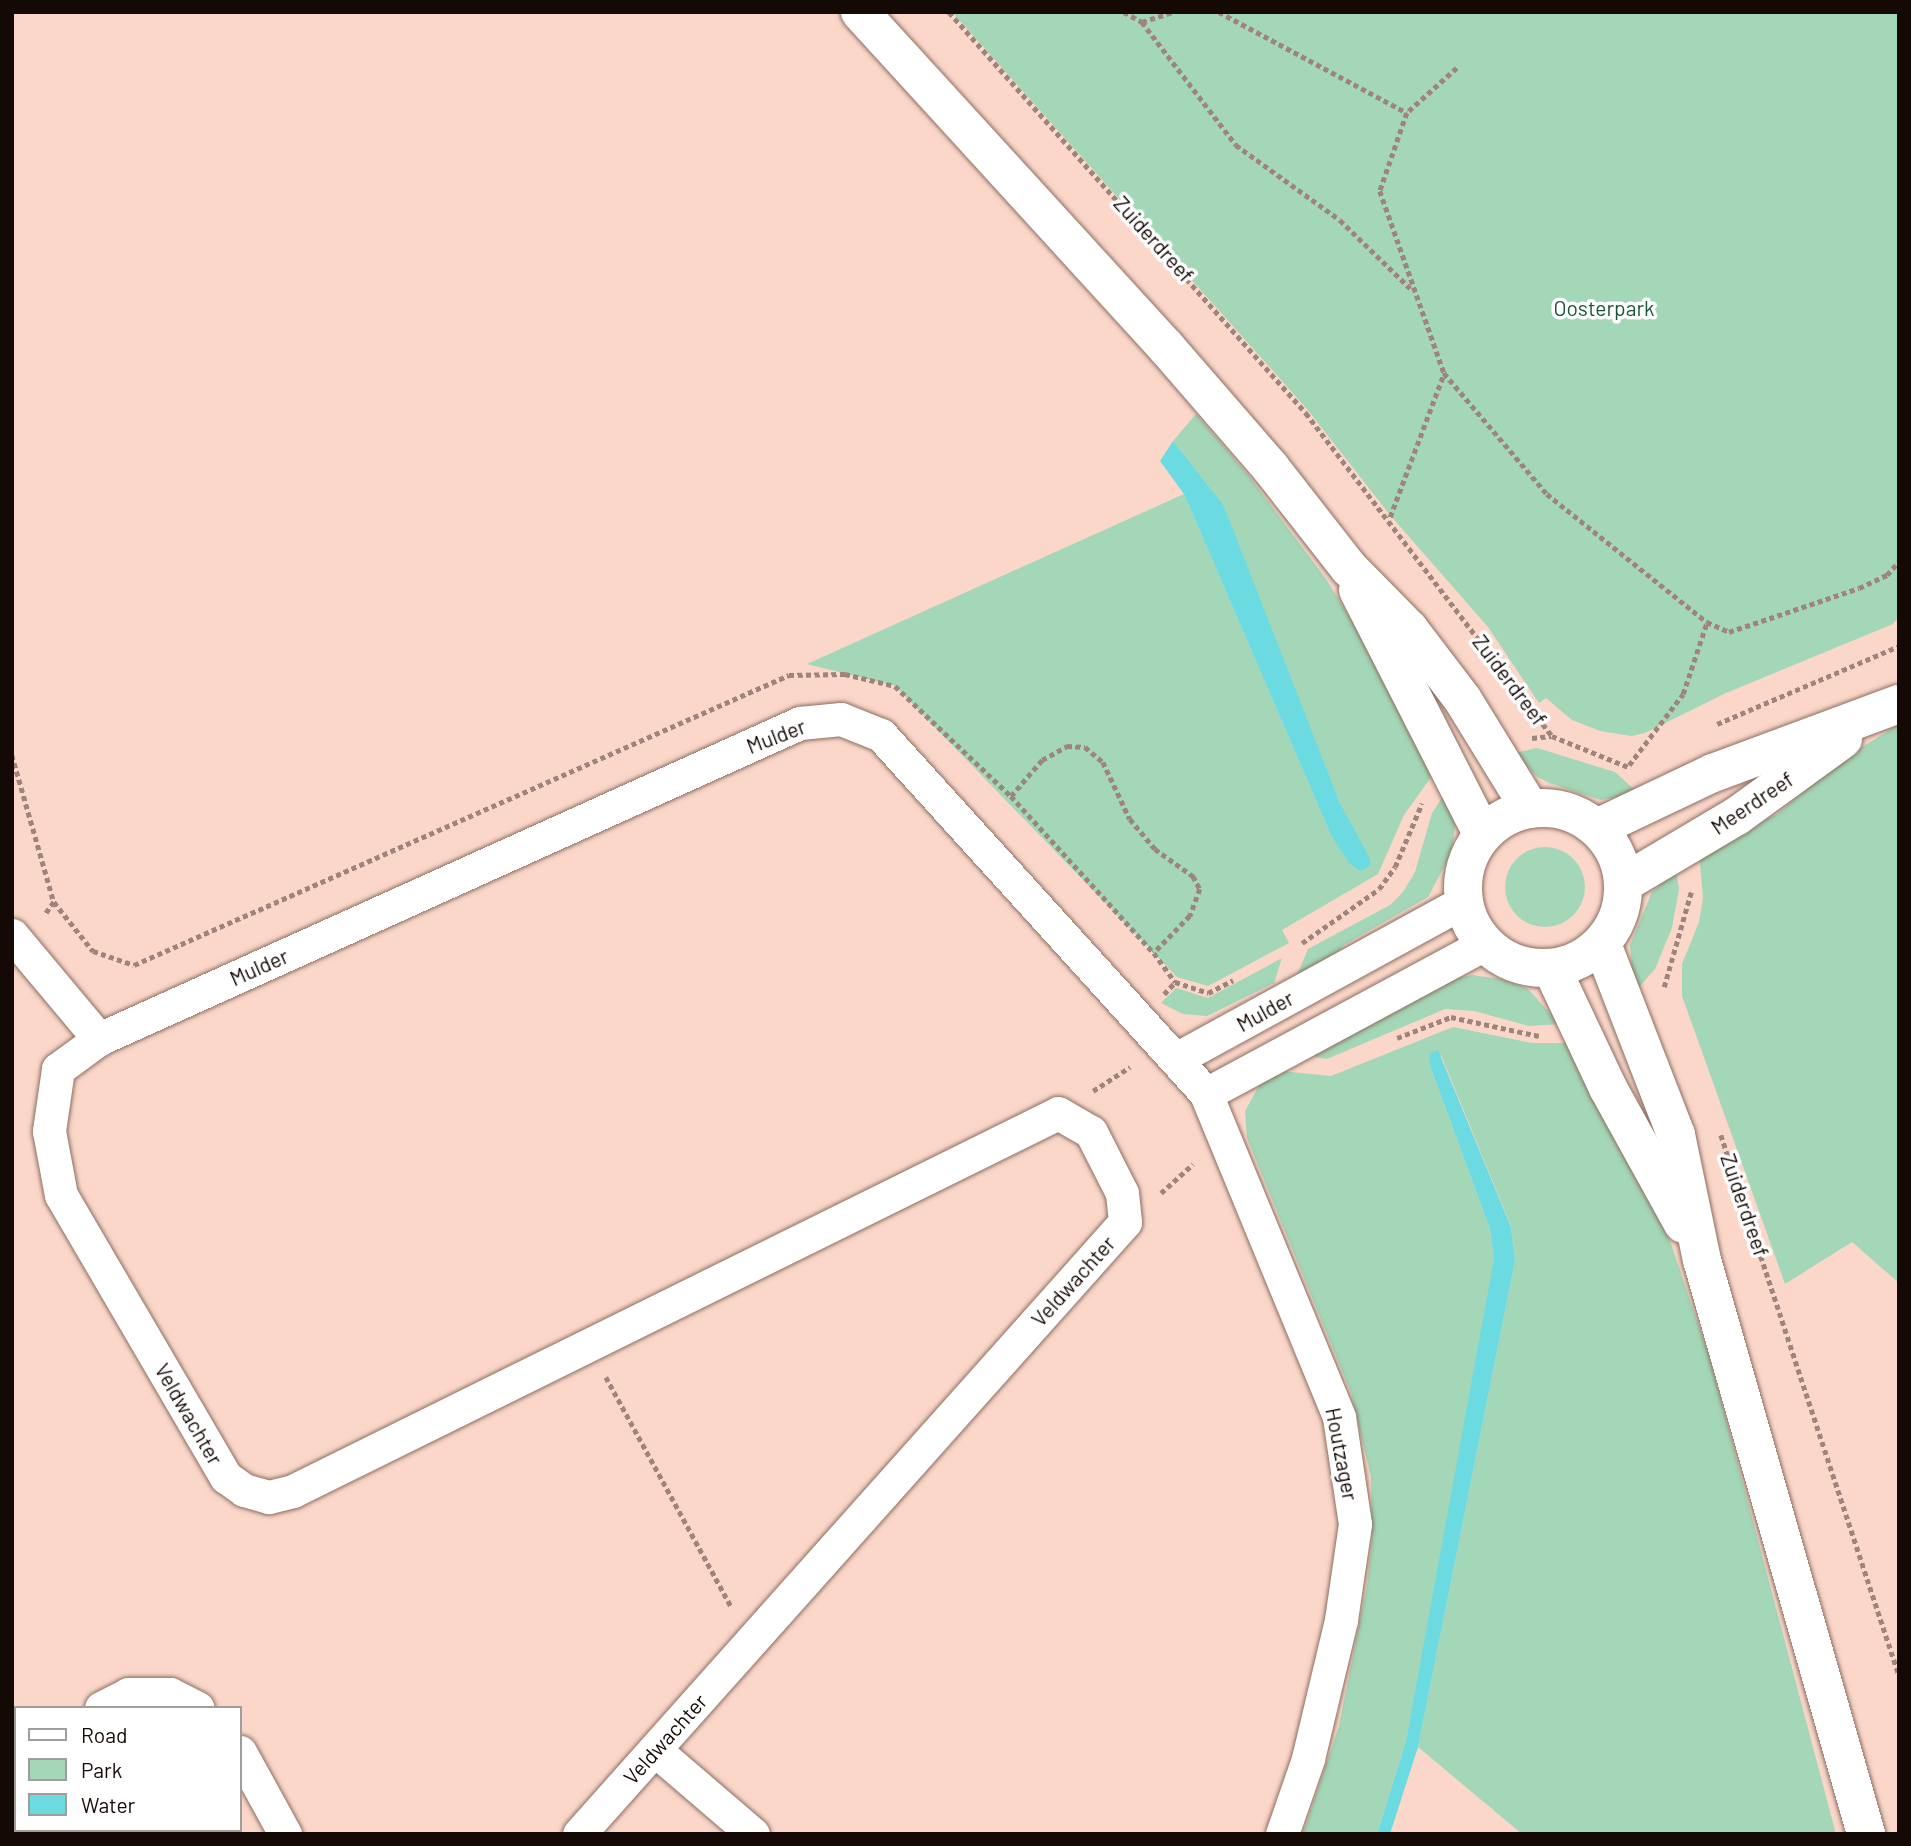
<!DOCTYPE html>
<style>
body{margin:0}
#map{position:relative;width:1911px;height:1846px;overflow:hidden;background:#fad7c9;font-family:Barlow,sans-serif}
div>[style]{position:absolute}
.green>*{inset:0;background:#a3d7b7}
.round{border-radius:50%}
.water>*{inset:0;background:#6bdbe1}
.path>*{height:4.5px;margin-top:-2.25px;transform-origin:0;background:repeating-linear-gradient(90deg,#9e847a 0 5px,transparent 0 8.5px)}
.roads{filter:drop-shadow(0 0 2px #8d6e61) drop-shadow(0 0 2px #8d6e61)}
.minor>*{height:33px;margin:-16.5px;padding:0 16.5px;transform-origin:16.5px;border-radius:16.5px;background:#fff}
.tertiary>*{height:38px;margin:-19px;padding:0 19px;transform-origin:19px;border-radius:19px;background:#fff}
.tertiary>.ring{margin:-19px;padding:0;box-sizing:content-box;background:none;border:38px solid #fff;border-radius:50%}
span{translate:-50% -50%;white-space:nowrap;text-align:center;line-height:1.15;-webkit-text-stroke:7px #fff;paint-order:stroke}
.street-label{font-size:21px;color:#140905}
.park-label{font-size:21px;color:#1b5537}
.frame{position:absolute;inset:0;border:14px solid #140905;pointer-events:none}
.legend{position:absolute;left:14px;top:1706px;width:228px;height:126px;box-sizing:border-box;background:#fff;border:2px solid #a19d9b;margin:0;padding:9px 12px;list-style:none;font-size:21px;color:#140905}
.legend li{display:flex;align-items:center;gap:14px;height:35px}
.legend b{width:35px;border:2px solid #a19d9b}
</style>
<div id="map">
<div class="green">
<div style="clip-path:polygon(952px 12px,1899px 12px,1899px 617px,1893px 624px,1726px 693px,1645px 733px,1631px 736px,1600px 731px,1572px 720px,1546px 698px,1539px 703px,1488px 627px,1390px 515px,1307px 409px)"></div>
<div style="clip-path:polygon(1196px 414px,1249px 476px,1326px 579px,1378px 663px,1434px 773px,1404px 815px,1378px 874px,1282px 930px,1289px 943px,1208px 986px,1177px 977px,895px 686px,807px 664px,1184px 494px,1331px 835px,1371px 864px,1339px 801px,1273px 641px,1223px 504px,1173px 441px)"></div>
<div style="clip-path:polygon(1899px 724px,1899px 1283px,1852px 1242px,1785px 1284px,1682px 996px,1682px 964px,1699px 922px,1703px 898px,1699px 853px,1777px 814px,1837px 763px)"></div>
<div style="clip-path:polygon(1537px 748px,1615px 772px,1638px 793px,1601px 800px,1549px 783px,1536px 776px,1516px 753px)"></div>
<div style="clip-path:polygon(1445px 793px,1455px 825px,1452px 852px,1428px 897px,1344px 945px,1332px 959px,1297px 975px,1308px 949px,1390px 905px,1403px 892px,1415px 872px,1432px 813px)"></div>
<div class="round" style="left:1505px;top:847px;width:80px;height:80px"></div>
<div style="clip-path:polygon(1676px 871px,1679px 889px,1672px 928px,1655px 969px,1634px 993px,1630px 945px,1652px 892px)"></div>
<div style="clip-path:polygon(1282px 958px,1274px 983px,1207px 1016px,1183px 1014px,1161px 1003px,1176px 988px,1208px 998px)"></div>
<div style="clip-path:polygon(1472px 975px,1501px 979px,1528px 989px,1560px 1024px,1529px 1026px,1474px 1011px,1445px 1009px,1327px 1059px,1315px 1057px,1316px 1052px,1377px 1019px,1458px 978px)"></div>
<div style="clip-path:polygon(1453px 1027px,1532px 1043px,1571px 1043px,1665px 1226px,1710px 1359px,1836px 1834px,1522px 1834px,1418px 1747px,1515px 1261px,1511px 1226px,1441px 1055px,1429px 1063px,1490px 1229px,1494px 1259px,1491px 1293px,1406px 1741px,1377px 1834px,1303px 1834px,1339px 1726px,1367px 1585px,1372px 1539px,1371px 1477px,1351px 1393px,1247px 1138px,1245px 1111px,1260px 1084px,1281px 1071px,1331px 1076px)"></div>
</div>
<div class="water">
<div style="clip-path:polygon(1173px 441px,1223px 504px,1339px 801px,1369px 857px,1371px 865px,1361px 871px,1350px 864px,1331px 835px,1184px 494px,1160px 461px)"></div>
<div style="clip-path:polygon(1438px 1050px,1511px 1227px,1515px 1261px,1418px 1747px,1390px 1834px,1377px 1834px,1406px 1741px,1494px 1259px,1490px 1229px,1429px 1063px,1430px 1053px)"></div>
</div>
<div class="path">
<div style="left:949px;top:12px;width:537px;rotate:48.32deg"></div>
<div style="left:1306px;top:413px;width:406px;rotate:52.7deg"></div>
<div style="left:1552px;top:736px;width:85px;rotate:22.1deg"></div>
<div style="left:1124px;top:12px;width:21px;rotate:29deg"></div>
<div style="left:1142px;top:22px;width:155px;rotate:52.6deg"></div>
<div style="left:1236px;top:145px;width:128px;rotate:35.8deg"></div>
<div style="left:1340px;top:220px;width:98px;rotate:44.2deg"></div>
<div style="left:1219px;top:12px;width:213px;rotate:28.2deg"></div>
<div style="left:1142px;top:22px;width:32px;rotate:-18deg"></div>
<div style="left:1457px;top:68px;width:67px;rotate:138deg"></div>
<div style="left:1407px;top:113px;width:83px;rotate:109.1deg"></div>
<div style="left:1380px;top:191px;width:193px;rotate:70.6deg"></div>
<div style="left:1444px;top:373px;width:159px;rotate:49.6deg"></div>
<div style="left:1547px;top:494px;width:205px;rotate:38.7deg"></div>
<div style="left:1707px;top:622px;width:24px;rotate:24deg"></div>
<div style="left:1729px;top:632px;width:137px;rotate:-18.7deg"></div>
<div style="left:1859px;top:588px;width:31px;rotate:-25deg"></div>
<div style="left:1887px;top:575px;width:18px;rotate:-49deg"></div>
<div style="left:1390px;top:517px;width:154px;rotate:-69.4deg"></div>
<div style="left:1717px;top:724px;width:198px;rotate:-23.2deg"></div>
<div style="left:1532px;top:738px;width:19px;rotate:-6deg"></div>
<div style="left:12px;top:755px;width:153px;rotate:74.1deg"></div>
<div style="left:54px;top:902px;width:16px;rotate:125deg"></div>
<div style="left:1629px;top:765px;width:89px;rotate:-52.7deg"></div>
<div style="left:1683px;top:694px;width:76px;rotate:-71.6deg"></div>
<div style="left:1011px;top:796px;width:48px;rotate:-49.3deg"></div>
<div style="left:1042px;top:760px;width:29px;rotate:-29deg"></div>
<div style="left:1067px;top:746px;width:18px;rotate:3deg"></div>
<div style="left:1085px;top:747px;width:23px;rotate:40deg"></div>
<div style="left:1103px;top:762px;width:63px;rotate:64.7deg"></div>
<div style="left:1130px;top:819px;width:39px;rotate:50deg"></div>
<div style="left:1155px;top:849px;width:47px;rotate:35.4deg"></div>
<div style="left:1193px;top:876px;width:15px;rotate:62deg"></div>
<div style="left:1200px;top:889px;width:29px;rotate:110deg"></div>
<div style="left:1190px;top:916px;width:52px;rotate:134.2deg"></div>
<div style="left:54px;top:902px;width:63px;rotate:51.5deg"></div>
<div style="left:93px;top:951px;width:43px;rotate:18.9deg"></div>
<div style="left:134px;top:965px;width:716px;rotate:-23.88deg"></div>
<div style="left:789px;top:675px;width:56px;rotate:-1deg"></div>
<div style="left:845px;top:674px;width:51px;rotate:13.5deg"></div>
<div style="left:895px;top:686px;width:160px;rotate:43.5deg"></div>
<div style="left:1011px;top:796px;width:212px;rotate:47.7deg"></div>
<div style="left:1154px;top:953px;width:36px;rotate:54deg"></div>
<div style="left:1302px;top:943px;width:94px;rotate:-35deg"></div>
<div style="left:1379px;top:889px;width:27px;rotate:-54deg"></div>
<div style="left:1395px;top:867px;width:69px;rotate:-67.1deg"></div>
<div style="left:1664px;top:987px;width:99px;rotate:-74.1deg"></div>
<div style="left:1164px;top:994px;width:16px;rotate:-47deg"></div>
<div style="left:1175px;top:982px;width:35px;rotate:18deg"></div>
<div style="left:1208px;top:993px;width:28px;rotate:-27deg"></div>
<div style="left:1397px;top:1038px;width:58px;rotate:-21.3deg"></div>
<div style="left:1451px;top:1017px;width:90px;rotate:12.2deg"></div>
<div style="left:1093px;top:1091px;width:44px;rotate:-33deg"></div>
<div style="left:1721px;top:1135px;width:569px;rotate:71.76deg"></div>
<div style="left:1161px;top:1193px;width:43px;rotate:-42.2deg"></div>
<div style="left:606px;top:1377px;width:261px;rotate:61.4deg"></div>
</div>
<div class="roads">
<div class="minor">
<div style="left:12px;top:935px;width:136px;rotate:50.1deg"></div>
<div style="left:99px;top:1039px;width:769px;rotate:-24.27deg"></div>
<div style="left:800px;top:723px;width:41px;rotate:-5.6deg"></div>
<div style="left:841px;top:719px;width:43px;rotate:21.8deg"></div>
<div style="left:881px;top:735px;width:484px;rotate:47.8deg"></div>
<div style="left:1206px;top:1094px;width:349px;rotate:67.6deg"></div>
<div style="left:1339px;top:1417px;width:108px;rotate:81.5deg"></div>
<div style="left:1355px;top:1524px;width:97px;rotate:98.3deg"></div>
<div style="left:1341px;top:1620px;width:143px;rotate:103.4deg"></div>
<div style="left:1308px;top:1759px;width:79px;rotate:109.1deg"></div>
<div style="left:99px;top:1039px;width:51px;rotate:143.8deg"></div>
<div style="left:58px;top:1069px;width:63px;rotate:98.3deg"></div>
<div style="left:49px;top:1131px;width:65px;rotate:79.4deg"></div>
<div style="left:61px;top:1195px;width:327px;rotate:59.7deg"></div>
<div style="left:226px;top:1477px;width:22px;rotate:36deg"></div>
<div style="left:244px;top:1490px;width:26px;rotate:16deg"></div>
<div style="left:269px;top:1497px;width:25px;rotate:-14deg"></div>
<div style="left:293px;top:1491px;width:853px;rotate:-26.29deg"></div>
<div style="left:1058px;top:1113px;width:38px;rotate:30deg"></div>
<div style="left:1091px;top:1132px;width:68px;rotate:63.1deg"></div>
<div style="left:1122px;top:1193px;width:29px;rotate:84deg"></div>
<div style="left:1125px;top:1222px;width:820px;rotate:131.74deg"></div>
<div style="left:1176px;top:1059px;width:327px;rotate:-28.7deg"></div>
<div style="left:1206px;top:1094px;width:317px;rotate:-28.3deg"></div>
<div style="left:101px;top:1708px;width:30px;rotate:-27deg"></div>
<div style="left:128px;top:1694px;width:42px"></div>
<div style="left:170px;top:1694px;width:31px;rotate:27deg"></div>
<div style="left:655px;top:1750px;width:129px;rotate:40.6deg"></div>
<div style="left:12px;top:1752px;width:4px;rotate:-27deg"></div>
<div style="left:240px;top:1752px;width:94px;rotate:61.2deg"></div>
</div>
<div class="tertiary">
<div style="left:860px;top:12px;width:454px;rotate:47.6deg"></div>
<div style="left:1166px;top:347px;width:159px;rotate:49.1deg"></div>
<div style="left:1270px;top:467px;width:128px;rotate:52deg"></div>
<div style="left:1349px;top:568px;width:86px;rotate:45.5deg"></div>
<div style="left:1409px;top:629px;width:89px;rotate:52.7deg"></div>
<div style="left:1463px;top:700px;width:128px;rotate:58.4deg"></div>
<div style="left:1358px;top:590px;width:275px;rotate:63deg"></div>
<div class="ring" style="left:1463px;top:808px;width:122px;height:122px"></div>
<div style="left:1597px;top:828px;width:128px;rotate:-25.4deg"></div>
<div style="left:1713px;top:773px;width:198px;rotate:-20.4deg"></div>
<div style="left:1624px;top:883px;width:131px;rotate:-30.7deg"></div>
<div style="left:1737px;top:816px;width:131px;rotate:-36deg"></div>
<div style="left:1602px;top:944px;width:205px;rotate:68.8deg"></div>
<div style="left:1676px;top:1135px;width:128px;rotate:78.3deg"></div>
<div style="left:1702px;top:1260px;width:597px;rotate:74.05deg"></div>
<div style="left:1552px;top:969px;width:132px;rotate:64.8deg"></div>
<div style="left:1608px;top:1088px;width:155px;rotate:61.1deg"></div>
</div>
</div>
<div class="street-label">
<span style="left:1154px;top:239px;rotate:48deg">Zuiderdreef</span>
<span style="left:1510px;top:680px;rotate:53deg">Zuiderdreef</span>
<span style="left:776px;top:736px;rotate:-21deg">Mulder</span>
<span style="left:1752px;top:803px;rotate:-34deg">Meerdreef</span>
<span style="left:259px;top:967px;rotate:-24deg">Mulder</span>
<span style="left:1265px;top:1011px;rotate:-29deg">Mulder</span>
<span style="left:1745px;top:1205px;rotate:71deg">Zuiderdreef</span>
<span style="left:1073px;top:1281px;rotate:-48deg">Veldwachter</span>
<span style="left:189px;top:1414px;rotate:60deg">Veldwachter</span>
<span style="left:1342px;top:1454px;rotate:79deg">Houtzager</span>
<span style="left:665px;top:1739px;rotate:-48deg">Veldwachter</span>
</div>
<div class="park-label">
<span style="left:1604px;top:308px">Oosterpark</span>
</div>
<div class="frame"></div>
<ul class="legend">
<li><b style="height:9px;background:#fff"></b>Road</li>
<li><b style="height:19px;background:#a3d7b7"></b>Park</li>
<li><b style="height:19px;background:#6bdbe1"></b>Water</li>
</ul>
</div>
